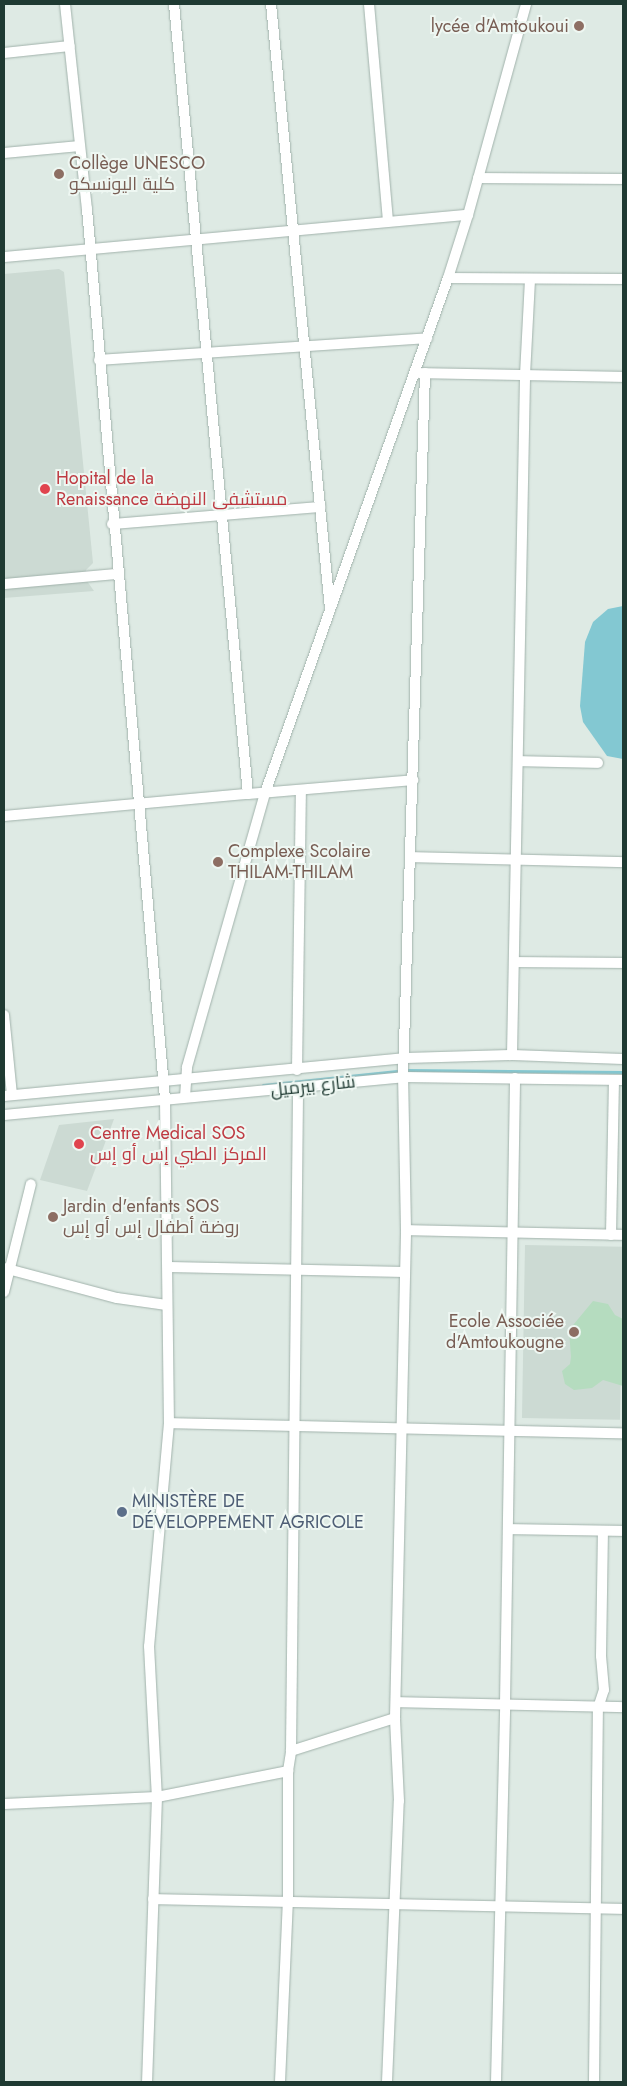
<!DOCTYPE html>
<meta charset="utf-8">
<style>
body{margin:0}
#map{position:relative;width:627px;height:2086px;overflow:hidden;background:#deeae4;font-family:Jost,Cairo,sans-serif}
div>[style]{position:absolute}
.built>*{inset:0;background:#ccdad3;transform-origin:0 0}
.green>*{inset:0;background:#b5dcbf}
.water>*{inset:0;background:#83c8d2}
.stream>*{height:2.5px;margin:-1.25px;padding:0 1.25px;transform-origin:1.25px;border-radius:1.25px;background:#83c8d2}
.roads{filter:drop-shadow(0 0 1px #a1b2ab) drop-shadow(0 0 1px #a1b2ab)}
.minor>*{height:10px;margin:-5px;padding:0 5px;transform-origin:5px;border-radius:5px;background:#fff}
.dots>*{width:14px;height:14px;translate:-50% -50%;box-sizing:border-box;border:2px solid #eef7f2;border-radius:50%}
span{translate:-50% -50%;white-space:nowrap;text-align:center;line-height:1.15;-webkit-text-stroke:4px #eef7f2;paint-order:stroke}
.education-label{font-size:18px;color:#785e54}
.right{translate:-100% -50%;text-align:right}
.left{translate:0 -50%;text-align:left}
.health-label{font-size:18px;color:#be3a42}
.street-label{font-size:18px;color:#1f3a32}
.service-label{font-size:18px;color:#4e5e75}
.frame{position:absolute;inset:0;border:5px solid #1f3a32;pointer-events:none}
</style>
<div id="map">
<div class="built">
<div style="clip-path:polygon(59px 269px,64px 272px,93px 563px,86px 570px,87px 581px,94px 591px,4px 598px,4px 274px)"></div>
<div style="clip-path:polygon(114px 1119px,87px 1191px,40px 1180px,59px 1125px)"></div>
<div style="left:525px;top:1245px;width:98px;height:173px;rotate:1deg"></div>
</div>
<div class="green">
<div style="clip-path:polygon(593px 1301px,608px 1304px,615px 1315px,623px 1319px,623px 1386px,603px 1380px,592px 1388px,574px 1390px,565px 1384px,562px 1371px,570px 1364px,571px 1357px,569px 1330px)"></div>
</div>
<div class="water">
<div style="clip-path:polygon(623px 606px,623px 759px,607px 756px,583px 722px,580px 706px,585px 642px,593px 622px,608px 609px)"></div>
</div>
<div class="stream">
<div style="left:405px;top:1070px;width:218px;rotate:0.5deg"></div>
<div style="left:263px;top:1085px;width:137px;rotate:-5.9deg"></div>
</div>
<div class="roads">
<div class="minor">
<div style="left:65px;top:4px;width:206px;rotate:83.9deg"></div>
<div style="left:87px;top:209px;width:893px;rotate:84.99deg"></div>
<div style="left:165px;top:1099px;width:324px;rotate:89.3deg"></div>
<div style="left:169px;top:1423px;width:224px;rotate:95.1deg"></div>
<div style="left:149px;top:1646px;width:151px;rotate:87deg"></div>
<div style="left:157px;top:1797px;width:285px;rotate:92deg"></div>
<div style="left:174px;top:4px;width:793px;rotate:84.65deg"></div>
<div style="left:248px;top:794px;width:166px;rotate:-4.8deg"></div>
<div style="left:271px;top:4px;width:608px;rotate:84.43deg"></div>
<div style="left:369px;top:4px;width:218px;rotate:85deg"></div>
<div style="left:4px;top:53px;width:66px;rotate:-6.1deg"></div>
<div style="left:4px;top:153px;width:76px;rotate:-5.3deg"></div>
<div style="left:478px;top:178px;width:145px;rotate:0.4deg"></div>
<div style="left:4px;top:257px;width:466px;rotate:-5.2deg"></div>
<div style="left:448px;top:278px;width:175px;rotate:0.3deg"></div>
<div style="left:99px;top:360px;width:329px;rotate:-3.8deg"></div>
<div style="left:419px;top:373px;width:204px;rotate:1.1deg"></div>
<div style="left:112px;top:524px;width:209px;rotate:-4.7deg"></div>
<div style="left:4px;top:584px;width:113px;rotate:-5.1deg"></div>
<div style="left:518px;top:761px;width:80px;rotate:1.4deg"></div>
<div style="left:4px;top:816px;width:245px;rotate:-5.2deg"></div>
<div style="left:411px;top:857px;width:212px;rotate:1.4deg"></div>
<div style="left:514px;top:962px;width:109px;rotate:0.5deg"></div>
<div style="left:4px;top:1015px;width:80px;rotate:84.3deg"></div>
<div style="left:512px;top:1055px;width:680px;rotate:-88.9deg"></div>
<div style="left:525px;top:375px;width:95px;rotate:-87deg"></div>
<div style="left:297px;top:1070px;width:280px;rotate:-89.2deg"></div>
<div style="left:4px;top:1096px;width:404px;rotate:-5.4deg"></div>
<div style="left:406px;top:1058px;width:106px;rotate:-1.6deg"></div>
<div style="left:512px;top:1055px;width:111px;rotate:2.1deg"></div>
<div style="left:185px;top:1097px;width:30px;rotate:-86deg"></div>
<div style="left:187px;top:1067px;width:285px;rotate:-74.1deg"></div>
<div style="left:265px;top:793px;width:547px;rotate:-70.44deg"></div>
<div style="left:448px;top:278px;width:66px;rotate:-72.4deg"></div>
<div style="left:468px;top:215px;width:219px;rotate:-74.6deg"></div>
<div style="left:4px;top:1115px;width:401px;rotate:-5.4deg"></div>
<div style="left:403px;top:1077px;width:220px;rotate:0.8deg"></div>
<div style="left:406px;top:1230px;width:217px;rotate:1.3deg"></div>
<div style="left:611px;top:1235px;width:155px;rotate:-88.9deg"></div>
<div style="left:169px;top:1267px;width:236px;rotate:1.2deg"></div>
<div style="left:4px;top:1268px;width:117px;rotate:14.9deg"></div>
<div style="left:117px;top:1298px;width:50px;rotate:8deg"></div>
<div style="left:4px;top:1292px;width:111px;rotate:-76deg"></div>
<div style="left:169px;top:1423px;width:454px;rotate:1.3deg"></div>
<div style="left:508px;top:1529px;width:115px;rotate:1deg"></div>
<div style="left:396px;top:1702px;width:227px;rotate:1.3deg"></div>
<div style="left:291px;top:1751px;width:109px;rotate:-17.6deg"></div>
<div style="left:4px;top:1804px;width:153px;rotate:-2.6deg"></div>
<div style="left:157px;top:1797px;width:134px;rotate:-11.2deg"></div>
<div style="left:153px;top:1899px;width:470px;rotate:1.2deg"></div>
<div style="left:280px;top:2082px;width:183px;rotate:-87.5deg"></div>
<div style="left:288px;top:1899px;width:128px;rotate:-90deg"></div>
<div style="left:288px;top:1771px;width:20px;rotate:-81deg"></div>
<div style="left:291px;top:1751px;width:662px;rotate:-89.39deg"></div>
<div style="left:387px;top:2082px;width:281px;rotate:-87.6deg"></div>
<div style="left:399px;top:1801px;width:83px;rotate:-92.8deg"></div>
<div style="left:395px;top:1718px;width:488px;rotate:-88.7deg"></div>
<div style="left:406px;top:1230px;width:153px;rotate:-91.1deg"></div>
<div style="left:403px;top:1077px;width:704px;rotate:-88.21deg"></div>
<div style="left:496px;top:2082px;width:378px;rotate:-88.6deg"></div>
<div style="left:505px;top:1704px;width:626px;rotate:-89.08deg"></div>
<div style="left:594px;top:2082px;width:374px;rotate:-89.4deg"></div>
<div style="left:598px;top:1708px;width:19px;rotate:-72deg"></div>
<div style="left:604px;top:1690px;width:34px;rotate:-95deg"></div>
<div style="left:601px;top:1656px;width:125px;rotate:-89.1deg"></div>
</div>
</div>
<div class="dots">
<div style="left:579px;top:26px;background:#8d6e63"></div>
<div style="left:59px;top:174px;background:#8d6e63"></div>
<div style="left:45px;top:489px;background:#e0444e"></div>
<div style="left:218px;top:862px;background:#8d6e63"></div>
<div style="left:79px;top:1144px;background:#e0444e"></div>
<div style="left:53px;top:1217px;background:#8d6e63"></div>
<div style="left:574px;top:1332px;background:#8d6e63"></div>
<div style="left:122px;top:1512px;background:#5c6f8a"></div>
</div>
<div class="education-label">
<span class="right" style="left:569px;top:26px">lycée d'Amtoukoui</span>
<span class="left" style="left:69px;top:174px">Collège UNESCO<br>كلية اليونسكو</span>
<span class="left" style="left:228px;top:862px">Complexe Scolaire<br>THILAM-THILAM</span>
<span class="left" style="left:63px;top:1217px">Jardin d'enfants SOS<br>روضة أطفال إس أو إس</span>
<span class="right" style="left:564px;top:1332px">Ecole Associée<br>d'Amtoukougne</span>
</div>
<div class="health-label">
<span class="left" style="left:56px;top:489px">Hopital de la<br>Renaissance مستشفى النهضة</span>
<span class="left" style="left:90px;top:1144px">Centre Medical SOS<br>المركز الطبي إس أو إس</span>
</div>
<div class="street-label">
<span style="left:313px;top:1086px;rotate:-6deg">شارع بيرميل</span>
</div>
<div class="service-label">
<span class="left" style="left:132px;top:1512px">MINISTÈRE DE<br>DÉVELOPPEMENT AGRICOLE</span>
</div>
<div class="frame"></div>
</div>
